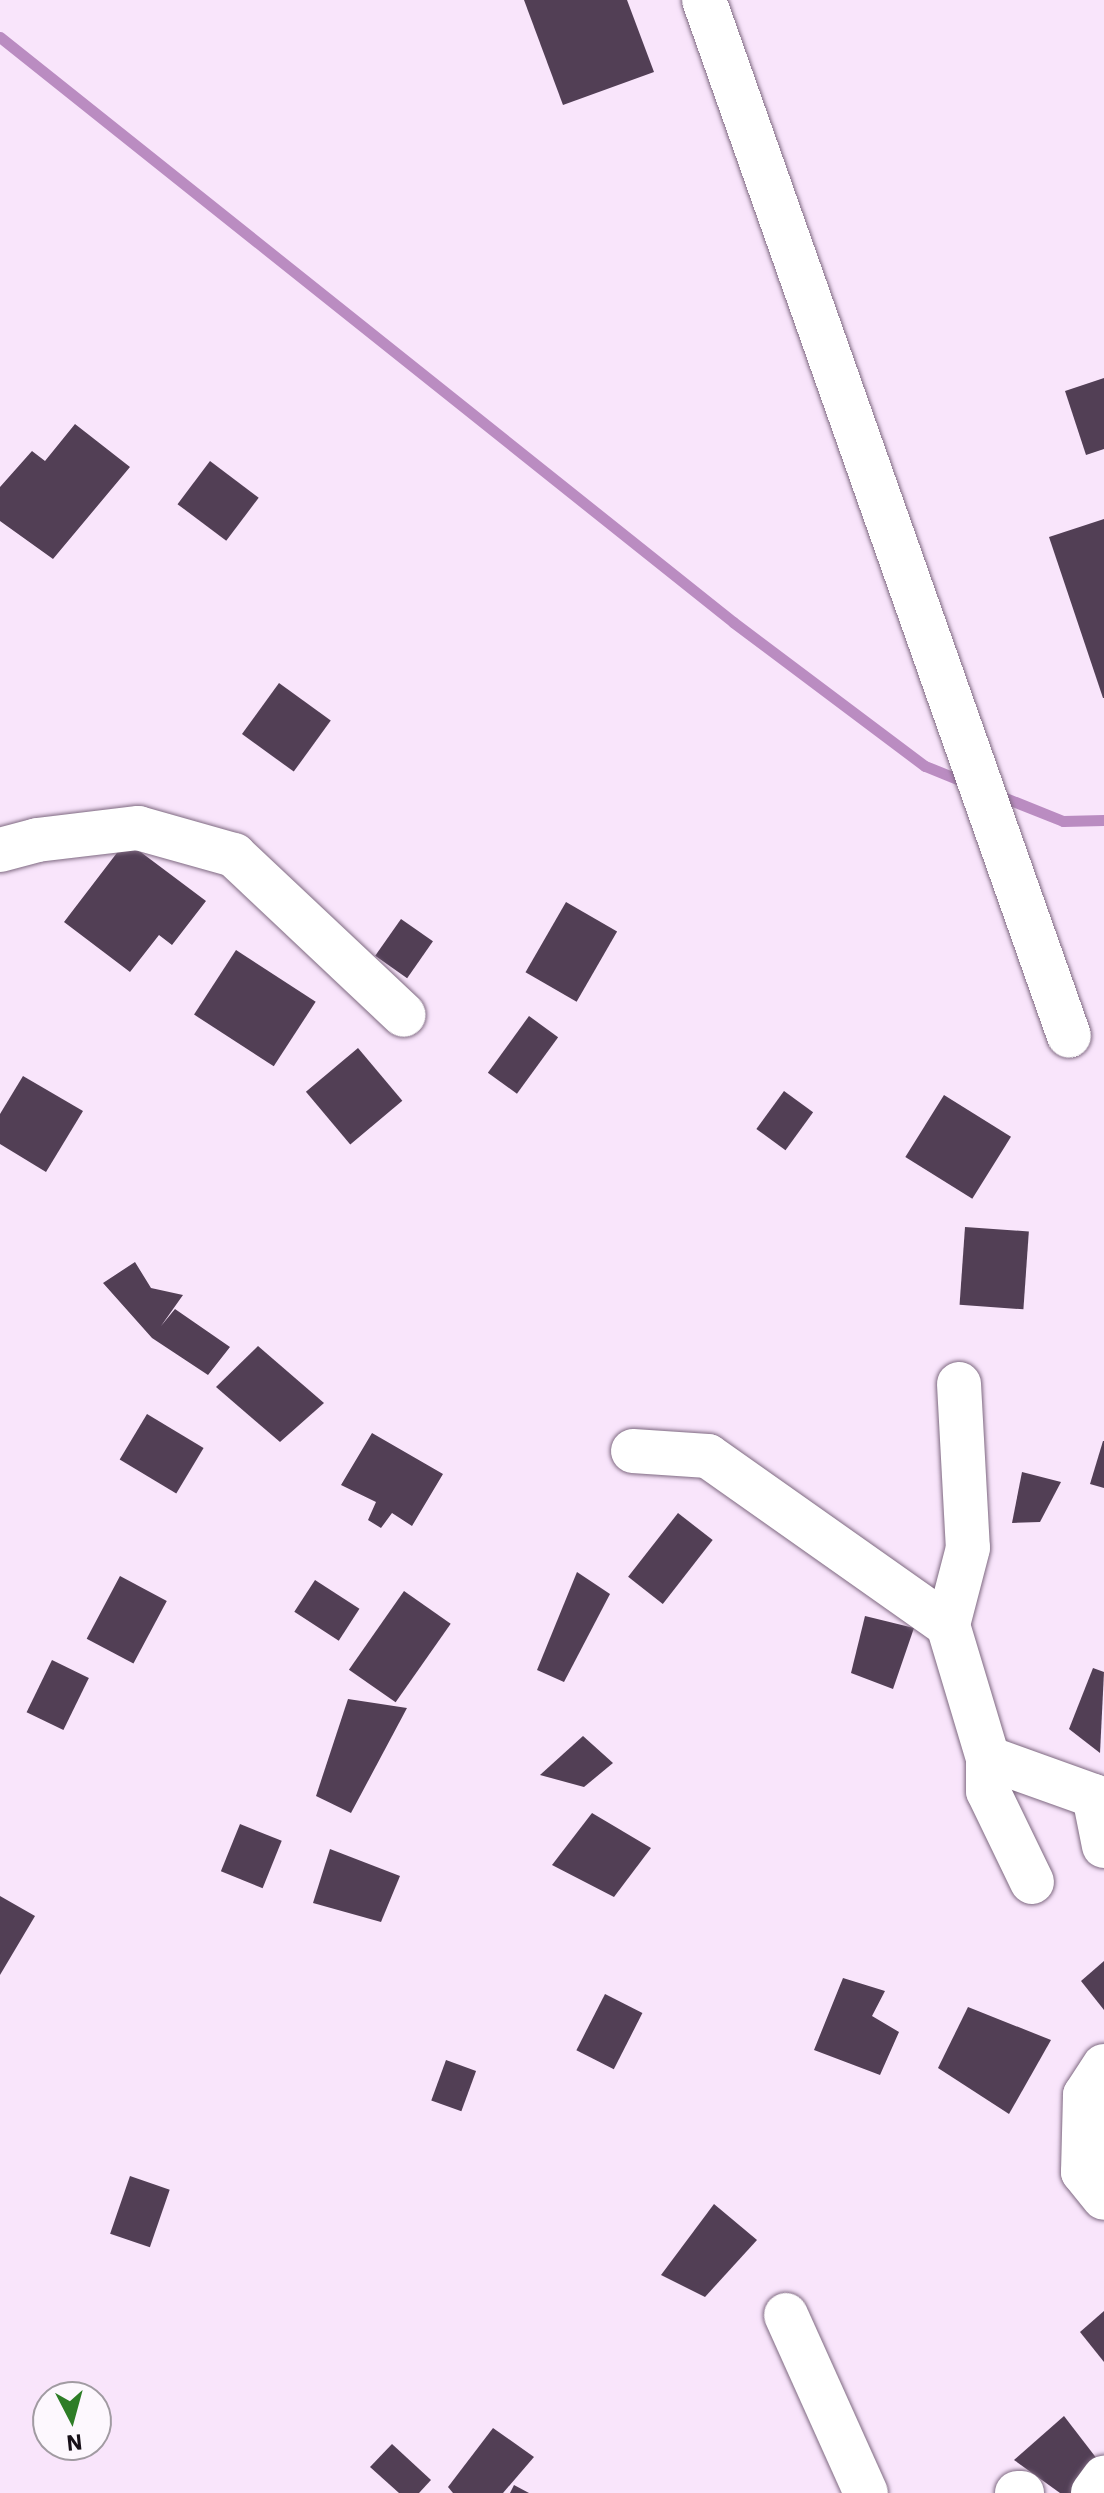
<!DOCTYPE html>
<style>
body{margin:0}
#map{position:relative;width:1104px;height:2493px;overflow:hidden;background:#f9e5fb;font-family:"IBM Plex Sans",sans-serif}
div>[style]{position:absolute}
.stream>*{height:11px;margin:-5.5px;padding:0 5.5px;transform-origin:5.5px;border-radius:5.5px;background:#ba8cc1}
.building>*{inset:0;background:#523f55;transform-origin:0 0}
.roads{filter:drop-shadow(0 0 2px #7e6981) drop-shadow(0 0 2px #7e6981)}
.minor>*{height:44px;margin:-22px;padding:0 22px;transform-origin:22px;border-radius:22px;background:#fff}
span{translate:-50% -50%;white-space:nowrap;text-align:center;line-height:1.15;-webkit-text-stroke:8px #fdf8fe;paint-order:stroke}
.north{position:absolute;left:32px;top:2381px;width:80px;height:80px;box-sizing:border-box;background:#fdf8fe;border:2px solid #a19ba2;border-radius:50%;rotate:174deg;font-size:22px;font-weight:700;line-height:32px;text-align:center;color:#181019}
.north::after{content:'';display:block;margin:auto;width:28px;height:36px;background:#2e7d27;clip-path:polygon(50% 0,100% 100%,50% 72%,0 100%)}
</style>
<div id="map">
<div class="stream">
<div style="left:0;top:37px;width:938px;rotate:38.59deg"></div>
<div style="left:733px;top:622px;width:240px;rotate:36.9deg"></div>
<div style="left:925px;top:766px;width:45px;rotate:22deg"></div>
<div style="left:998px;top:795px;width:70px;rotate:21.8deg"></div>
<div style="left:1063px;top:821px;width:41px;rotate:-1.4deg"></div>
</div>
<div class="building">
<div style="clip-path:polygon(524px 0,627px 0,654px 72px,563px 105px)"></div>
<div style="clip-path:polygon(1104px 378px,1104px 449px,1086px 455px,1065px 391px)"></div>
<div style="clip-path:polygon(75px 424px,130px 467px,53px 559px,0 521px,0 487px,32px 451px,45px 461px)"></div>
<div style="left:210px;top:461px;width:61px;height:54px;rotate:37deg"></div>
<div style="clip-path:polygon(1104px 519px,1104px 698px,1103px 698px,1049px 537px)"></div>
<div style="left:279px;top:683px;width:64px;height:63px;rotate:36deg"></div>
<div style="clip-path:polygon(126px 841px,206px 901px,172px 945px,159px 935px,130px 972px,64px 922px)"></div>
<div style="left:566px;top:902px;width:59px;height:81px;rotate:30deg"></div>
<div style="left:401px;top:919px;width:39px;height:45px;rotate:35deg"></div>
<div style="left:236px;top:950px;width:95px;height:77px;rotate:33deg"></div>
<div style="left:529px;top:1016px;width:36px;height:70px;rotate:36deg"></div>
<div style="left:358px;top:1048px;width:69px;height:68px;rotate:50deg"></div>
<div style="clip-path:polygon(23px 1076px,83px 1111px,46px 1172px,0 1144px,0 1114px)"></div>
<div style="left:784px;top:1091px;width:36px;height:47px;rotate:36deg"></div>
<div style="left:944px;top:1095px;width:79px;height:73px;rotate:32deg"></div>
<div style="left:965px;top:1227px;width:64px;height:78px;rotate:4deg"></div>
<div style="clip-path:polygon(135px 1262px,151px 1288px,183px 1295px,161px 1326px,175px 1309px,230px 1347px,208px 1375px,152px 1338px,103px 1283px)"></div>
<div style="clip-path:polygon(258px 1346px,324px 1403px,280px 1442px,216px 1387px)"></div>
<div style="left:147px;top:1414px;width:66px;height:53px;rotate:31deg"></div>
<div style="clip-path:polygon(372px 1433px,443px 1474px,412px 1526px,392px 1513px,381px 1528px,368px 1520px,376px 1502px,341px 1485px)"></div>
<div style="clip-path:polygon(1103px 1441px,1104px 1441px,1104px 1488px,1090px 1484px)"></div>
<div style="clip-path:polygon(1022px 1472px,1061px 1482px,1040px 1522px,1012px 1523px)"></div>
<div style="left:678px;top:1513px;width:44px;height:81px;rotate:38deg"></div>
<div style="clip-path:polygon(577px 1572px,610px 1594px,564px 1682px,537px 1670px)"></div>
<div style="left:120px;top:1576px;width:53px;height:71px;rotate:28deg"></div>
<div style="left:315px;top:1580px;width:53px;height:38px;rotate:33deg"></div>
<div style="left:404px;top:1591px;width:57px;height:96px;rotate:35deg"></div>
<div style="clip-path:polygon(865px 1616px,914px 1628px,893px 1689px,851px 1673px)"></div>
<div style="left:52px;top:1660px;width:41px;height:58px;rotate:26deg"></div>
<div style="clip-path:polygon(1093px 1668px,1104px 1672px,1100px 1753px,1069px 1729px)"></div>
<div style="clip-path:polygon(348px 1699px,407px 1708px,351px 1813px,316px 1796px)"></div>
<div style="clip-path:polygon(583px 1736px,613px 1763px,584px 1787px,540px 1775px)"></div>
<div style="clip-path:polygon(592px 1813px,651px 1848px,614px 1897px,552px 1865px)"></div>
<div style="left:240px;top:1824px;width:45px;height:51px;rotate:22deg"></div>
<div style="clip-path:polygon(330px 1849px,400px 1876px,381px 1922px,313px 1903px)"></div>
<div style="clip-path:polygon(0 1896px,35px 1916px,0 1975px)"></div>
<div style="clip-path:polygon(1104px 1961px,1104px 2010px,1081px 1981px)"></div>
<div style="clip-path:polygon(843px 1978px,885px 1991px,872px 2016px,899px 2032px,880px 2075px,814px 2050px)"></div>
<div style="left:605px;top:1994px;width:42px;height:63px;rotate:27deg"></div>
<div style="clip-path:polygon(968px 2007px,1051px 2040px,1009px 2114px,938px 2068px)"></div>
<div style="left:446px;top:2060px;width:32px;height:43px;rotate:20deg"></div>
<div style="left:130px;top:2176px;width:42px;height:61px;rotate:19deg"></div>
<div style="clip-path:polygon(714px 2204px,757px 2240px,705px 2297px,661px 2275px)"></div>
<div style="clip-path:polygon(1104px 2311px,1104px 2362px,1080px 2332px)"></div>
<div style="clip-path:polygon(1064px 2416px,1104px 2468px,1075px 2493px,1060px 2493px,1014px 2460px)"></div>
<div style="clip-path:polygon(493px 2428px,534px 2457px,503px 2493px,453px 2493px,448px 2487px)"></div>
<div style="clip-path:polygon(392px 2444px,431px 2480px,419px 2493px,399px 2493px,370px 2467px)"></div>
<div style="clip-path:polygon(514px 2485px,529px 2493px,510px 2493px)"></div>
</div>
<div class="roads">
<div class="minor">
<div style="left:704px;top:0;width:1098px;rotate:70.59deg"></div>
<div style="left:0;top:850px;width:38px;rotate:-15deg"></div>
<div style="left:37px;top:840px;width:102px;rotate:-6.8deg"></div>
<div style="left:138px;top:828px;width:100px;rotate:15.7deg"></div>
<div style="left:234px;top:855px;width:233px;rotate:43.3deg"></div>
<div style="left:959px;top:1384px;width:164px;rotate:86.9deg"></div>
<div style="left:968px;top:1548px;width:80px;rotate:104.6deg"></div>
<div style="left:948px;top:1625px;width:139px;rotate:73.3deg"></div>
<div style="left:988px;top:1758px;width:33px;rotate:90deg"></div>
<div style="left:988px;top:1791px;width:101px;rotate:64.2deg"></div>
<div style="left:633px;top:1451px;width:75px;rotate:3.8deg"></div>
<div style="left:708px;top:1456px;width:294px;rotate:35.2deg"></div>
<div style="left:988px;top:1758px;width:113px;rotate:19.7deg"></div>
<div style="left:1094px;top:1796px;width:51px;rotate:78.7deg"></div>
<div style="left:1104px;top:2066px;width:35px;rotate:123deg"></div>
<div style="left:1085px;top:2095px;width:77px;rotate:91.5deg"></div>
<div style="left:1083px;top:2172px;width:33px;rotate:51deg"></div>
<div style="left:786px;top:2315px;width:195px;rotate:65.8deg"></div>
<div style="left:1017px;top:2493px;width:5px"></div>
<div style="left:1093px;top:2493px;width:19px;rotate:-54deg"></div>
</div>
</div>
<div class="north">N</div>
</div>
